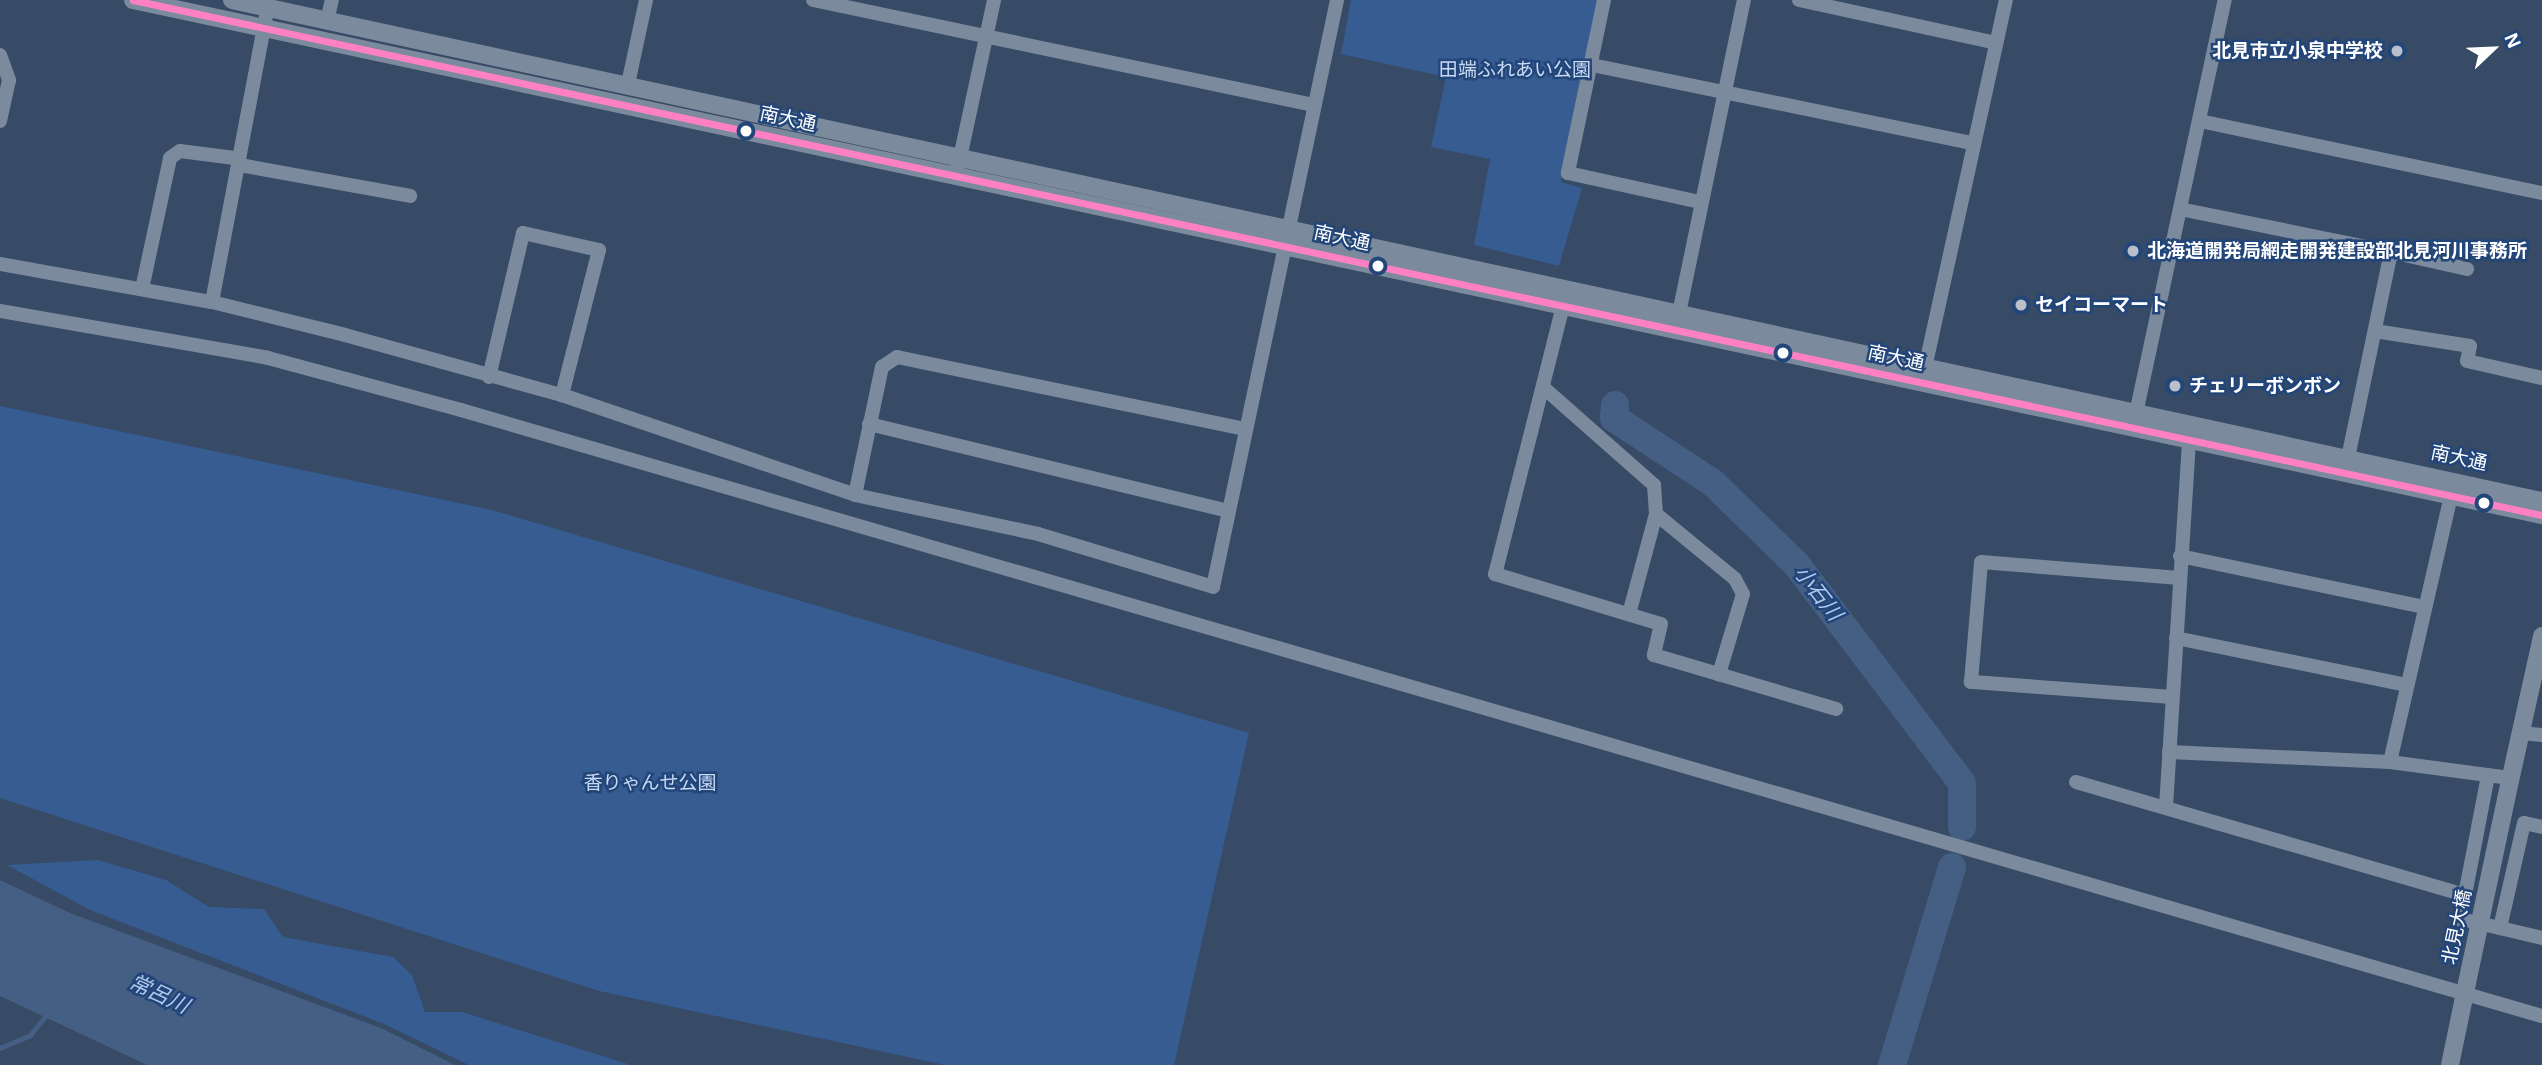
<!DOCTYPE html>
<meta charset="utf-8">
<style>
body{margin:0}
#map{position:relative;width:2542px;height:1065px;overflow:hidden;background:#374a66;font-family:Arial,"Noto Sans JP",sans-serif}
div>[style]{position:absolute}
.green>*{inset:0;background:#365c91}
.water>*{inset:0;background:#455e83}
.stream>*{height:4.5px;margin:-2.25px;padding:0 2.25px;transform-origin:2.25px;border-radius:2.25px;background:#455e83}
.river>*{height:28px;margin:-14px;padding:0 14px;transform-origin:14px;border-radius:14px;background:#455e83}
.minor>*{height:14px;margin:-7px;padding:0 7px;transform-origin:7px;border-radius:7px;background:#7b8a9d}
.tertiary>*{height:18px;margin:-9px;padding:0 9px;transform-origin:9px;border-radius:9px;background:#7b8a9d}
.tertiary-bridge>*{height:18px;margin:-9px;padding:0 9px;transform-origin:9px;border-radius:9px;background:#7b8a9d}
.bus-1>*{height:7px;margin:-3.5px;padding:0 3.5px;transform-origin:3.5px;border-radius:3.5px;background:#ff80c5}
.dots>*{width:19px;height:19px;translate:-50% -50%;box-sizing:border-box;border:4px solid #23467a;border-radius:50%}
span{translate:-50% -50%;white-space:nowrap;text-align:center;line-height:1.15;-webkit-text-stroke:5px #23467a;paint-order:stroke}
.poi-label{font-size:19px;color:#fff;font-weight:700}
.right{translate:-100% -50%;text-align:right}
.left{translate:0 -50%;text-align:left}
.park-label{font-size:19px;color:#c8daf4}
.street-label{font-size:19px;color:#fff}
.water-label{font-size:21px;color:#b0caed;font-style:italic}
.north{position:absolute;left:2458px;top:14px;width:70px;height:70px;-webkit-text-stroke:5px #23467a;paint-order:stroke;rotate:67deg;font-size:19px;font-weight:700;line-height:28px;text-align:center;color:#fff}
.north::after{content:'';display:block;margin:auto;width:24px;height:32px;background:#fff;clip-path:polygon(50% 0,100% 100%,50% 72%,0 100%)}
</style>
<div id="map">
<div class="green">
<div style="clip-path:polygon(1351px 0,1599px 0,1561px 182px,1582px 188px,1559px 266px,1474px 245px,1490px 159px,1431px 147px,1446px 77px,1341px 54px)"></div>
<div style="clip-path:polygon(0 406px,492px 510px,1249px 733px,1174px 1065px,945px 1065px,599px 991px,0 798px)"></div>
<div style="clip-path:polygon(98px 860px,166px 880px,209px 907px,264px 909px,283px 937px,393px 957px,412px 975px,425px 1012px,462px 1012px,631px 1065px,469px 1065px,384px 1024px,90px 910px,7px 865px)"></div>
</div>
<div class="water">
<div style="clip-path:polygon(0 880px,70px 913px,381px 1028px,455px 1065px,147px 1065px,0 996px)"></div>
</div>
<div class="stream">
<div style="left:0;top:1048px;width:33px;rotate:-23deg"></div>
<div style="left:30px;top:1035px;width:26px;rotate:-51deg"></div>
</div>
<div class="river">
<div style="left:1615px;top:405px;width:13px;rotate:94deg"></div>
<div style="left:1614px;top:418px;width:118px;rotate:33.3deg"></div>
<div style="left:1713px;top:483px;width:117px;rotate:44.3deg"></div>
<div style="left:1797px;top:565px;width:273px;rotate:52.9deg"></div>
<div style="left:1962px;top:783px;width:44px;rotate:90deg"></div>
<div style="left:1892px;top:1065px;width:207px;rotate:-73.1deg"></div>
</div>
<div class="minor">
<div style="left:813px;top:0;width:512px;rotate:11.84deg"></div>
<div style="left:1604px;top:0;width:177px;rotate:101.8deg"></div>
<div style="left:1568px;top:173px;width:135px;rotate:12.4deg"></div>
<div style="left:1799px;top:0;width:202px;rotate:12.3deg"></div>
<div style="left:327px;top:21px;width:22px;rotate:-77deg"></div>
<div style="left:0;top:55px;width:27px;rotate:70deg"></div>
<div style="left:9px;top:80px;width:42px;rotate:102.4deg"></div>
<div style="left:1592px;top:65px;width:388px;rotate:11.6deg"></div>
<div style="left:628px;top:84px;width:86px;rotate:-77.9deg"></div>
<div style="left:2200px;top:121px;width:349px;rotate:11.9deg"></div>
<div style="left:240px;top:165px;width:173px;rotate:10.3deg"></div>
<div style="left:958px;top:167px;width:171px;rotate:-77.8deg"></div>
<div style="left:2180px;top:209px;width:215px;rotate:11.5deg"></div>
<div style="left:2391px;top:252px;width:221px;rotate:101.8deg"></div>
<div style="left:2391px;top:252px;width:78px;rotate:12.6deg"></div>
<div style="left:0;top:264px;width:215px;rotate:10.2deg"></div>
<div style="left:212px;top:302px;width:137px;rotate:13.9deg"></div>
<div style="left:345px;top:335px;width:225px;rotate:15.5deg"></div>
<div style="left:562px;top:395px;width:310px;rotate:18.8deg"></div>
<div style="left:855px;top:495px;width:187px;rotate:12deg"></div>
<div style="left:1038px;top:534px;width:183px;rotate:16.8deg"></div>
<div style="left:1213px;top:587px;width:600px;rotate:-78.07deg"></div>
<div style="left:142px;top:289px;width:134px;rotate:-77.9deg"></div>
<div style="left:170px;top:158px;width:12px;rotate:-35deg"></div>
<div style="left:180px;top:151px;width:55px;rotate:7.3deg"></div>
<div style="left:1565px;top:298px;width:285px;rotate:104.2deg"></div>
<div style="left:1495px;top:574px;width:173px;rotate:16.8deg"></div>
<div style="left:1661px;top:624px;width:32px;rotate:103deg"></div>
<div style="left:1654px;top:655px;width:190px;rotate:16.5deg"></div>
<div style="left:212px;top:302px;width:300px;rotate:-79.3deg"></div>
<div style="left:0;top:311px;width:272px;rotate:9.9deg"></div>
<div style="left:268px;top:358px;width:200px;rotate:15.1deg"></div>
<div style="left:461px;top:410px;width:2167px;rotate:16.24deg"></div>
<div style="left:1677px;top:323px;width:330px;rotate:-78.3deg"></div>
<div style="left:2375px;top:331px;width:96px;rotate:9deg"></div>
<div style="left:2470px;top:346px;width:15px;rotate:101deg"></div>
<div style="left:2467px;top:361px;width:77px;rotate:12.8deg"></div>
<div style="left:489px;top:377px;width:148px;rotate:-76.7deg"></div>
<div style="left:523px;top:233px;width:78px;rotate:12.6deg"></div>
<div style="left:599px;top:250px;width:150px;rotate:104.3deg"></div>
<div style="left:1923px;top:377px;width:386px;rotate:-77.6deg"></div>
<div style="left:1544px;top:388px;width:147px;rotate:41.4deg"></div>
<div style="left:1654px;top:485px;width:29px;rotate:86deg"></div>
<div style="left:1656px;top:514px;width:104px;rotate:105.1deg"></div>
<div style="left:2134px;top:423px;width:433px;rotate:-77.9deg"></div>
<div style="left:869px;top:424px;width:370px;rotate:13.6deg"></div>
<div style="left:855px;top:495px;width:131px;rotate:-78.1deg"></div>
<div style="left:882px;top:367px;width:18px;rotate:-34deg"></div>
<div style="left:897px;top:357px;width:356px;rotate:11.7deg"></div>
<div style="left:1656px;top:514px;width:102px;rotate:39.4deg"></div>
<div style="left:1735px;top:579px;width:17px;rotate:62deg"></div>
<div style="left:1743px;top:594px;width:84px;rotate:106.7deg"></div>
<div style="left:2180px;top:556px;width:250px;rotate:11.8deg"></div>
<div style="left:2176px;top:638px;width:236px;rotate:11.5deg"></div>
<div style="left:2172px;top:697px;width:202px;rotate:-175.7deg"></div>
<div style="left:1971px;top:682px;width:120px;rotate:-85.2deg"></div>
<div style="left:1981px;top:562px;width:199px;rotate:4.6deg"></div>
<div style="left:2520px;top:733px;width:22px;rotate:5deg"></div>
<div style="left:2169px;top:752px;width:221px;rotate:2.6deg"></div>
<div style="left:2390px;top:762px;width:121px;rotate:7.6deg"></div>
<div style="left:2390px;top:762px;width:270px;rotate:-77.1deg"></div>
<div style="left:2076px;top:782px;width:405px;rotate:16.2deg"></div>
<div style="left:2465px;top:895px;width:122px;rotate:-79.1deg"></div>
<div style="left:2166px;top:807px;width:378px;rotate:-86.4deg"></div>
<div style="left:2542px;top:827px;width:18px;rotate:-167deg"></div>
<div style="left:2524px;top:823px;width:108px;rotate:102.9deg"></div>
<div style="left:2500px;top:928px;width:43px;rotate:13.4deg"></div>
<div style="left:2465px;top:895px;width:25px;rotate:102deg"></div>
<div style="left:2460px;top:919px;width:41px;rotate:12.7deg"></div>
</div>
<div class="tertiary">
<div style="left:133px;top:0;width:2463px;rotate:12.07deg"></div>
<div style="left:232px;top:0;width:2364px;rotate:12.24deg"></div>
<div style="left:2506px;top:799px;width:167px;rotate:-77.5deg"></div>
<div style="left:2450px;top:1065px;width:84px;rotate:-78.3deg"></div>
</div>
<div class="tertiary-bridge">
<div style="left:2467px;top:983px;width:188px;rotate:-78deg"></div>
</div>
<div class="bus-1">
<div style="left:133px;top:0;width:2463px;rotate:12.07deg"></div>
</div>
<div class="dots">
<div style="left:2397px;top:51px;background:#b9c0c9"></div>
<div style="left:746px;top:131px;background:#fff"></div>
<div style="left:2133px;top:251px;background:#b9c0c9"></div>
<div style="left:1378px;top:266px;background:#fff"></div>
<div style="left:2021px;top:305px;background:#b9c0c9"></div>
<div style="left:1783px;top:353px;background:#fff"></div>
<div style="left:2175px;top:386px;background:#b9c0c9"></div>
<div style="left:2484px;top:503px;background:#fff"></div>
</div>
<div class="poi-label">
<span class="right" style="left:2383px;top:51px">北見市立小泉中学校</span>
<span class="left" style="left:2147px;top:251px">北海道開発局網走開発建設部北見河川事務所</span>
<span class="left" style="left:2035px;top:305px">セイコーマート</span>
<span class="left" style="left:2189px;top:386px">チェリーボンボン</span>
</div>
<div class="park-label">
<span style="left:1515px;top:70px">田端ふれあい公園</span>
<span style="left:650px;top:783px">香りゃんせ公園</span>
</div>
<div class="street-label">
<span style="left:788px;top:119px;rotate:12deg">南大通</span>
<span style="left:1342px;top:238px;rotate:12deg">南大通</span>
<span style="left:1896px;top:358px;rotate:12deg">南大通</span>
<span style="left:2459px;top:458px;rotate:12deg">南大通</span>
<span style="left:2457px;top:927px;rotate:-78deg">北見大橋</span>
</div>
<div class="water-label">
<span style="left:1818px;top:593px;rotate:52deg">小石川</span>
<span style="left:159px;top:994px;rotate:25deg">常呂川</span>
</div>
<div class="north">N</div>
</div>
